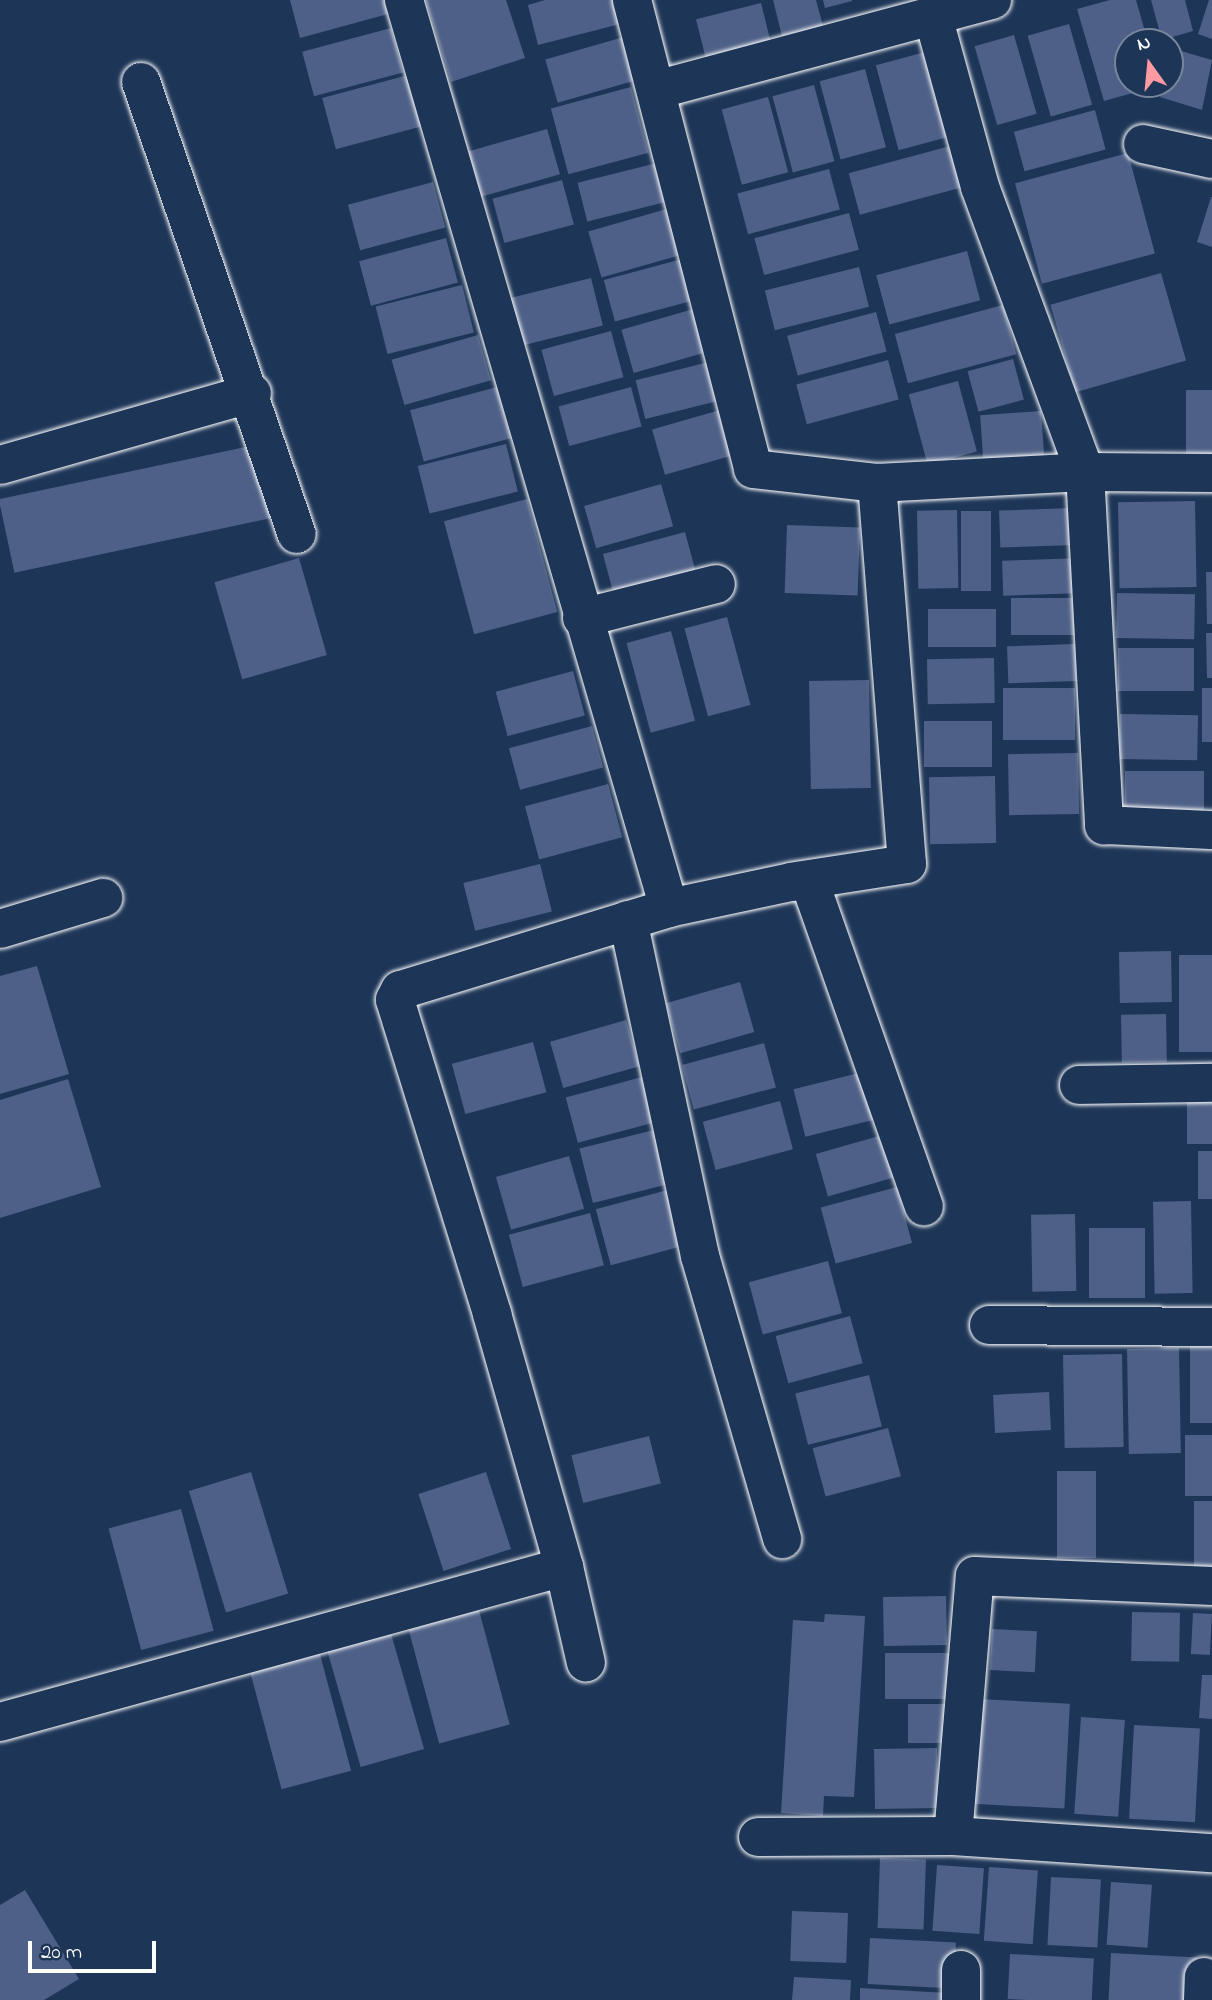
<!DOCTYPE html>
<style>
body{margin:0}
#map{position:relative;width:1212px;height:2000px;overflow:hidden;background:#1d3557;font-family:"Indie Flower",sans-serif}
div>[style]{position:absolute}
.building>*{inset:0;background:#4e6087;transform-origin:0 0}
.roads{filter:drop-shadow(0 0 2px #fff) drop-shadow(0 0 2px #fff)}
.minor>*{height:38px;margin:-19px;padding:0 19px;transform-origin:19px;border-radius:19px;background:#1d3557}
span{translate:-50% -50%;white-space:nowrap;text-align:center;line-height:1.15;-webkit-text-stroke:5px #1d3557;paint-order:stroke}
.north{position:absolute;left:1114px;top:28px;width:70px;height:70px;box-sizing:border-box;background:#1d3557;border:2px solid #77869a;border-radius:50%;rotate:345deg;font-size:19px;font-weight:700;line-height:28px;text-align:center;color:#fff}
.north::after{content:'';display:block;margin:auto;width:24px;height:32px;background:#ff9aa2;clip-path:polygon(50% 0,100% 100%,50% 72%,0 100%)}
.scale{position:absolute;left:28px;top:1941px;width:128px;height:32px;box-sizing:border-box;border:4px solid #fff;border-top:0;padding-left:9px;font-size:21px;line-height:24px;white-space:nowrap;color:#fff;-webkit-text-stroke:5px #1d3557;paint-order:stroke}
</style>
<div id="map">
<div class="building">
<div style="clip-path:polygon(290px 0,384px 0,388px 14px,300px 38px)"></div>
<div style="clip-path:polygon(426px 0,506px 0,525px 58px,451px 82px)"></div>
<div style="clip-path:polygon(545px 0,617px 0,624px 23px,538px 45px,528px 5px)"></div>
<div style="clip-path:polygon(773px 0,816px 0,823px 26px,782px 36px)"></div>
<div style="clip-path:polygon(823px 0,852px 0,852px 1px,825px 8px)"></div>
<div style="clip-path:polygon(1110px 0,1136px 0,1148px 42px,1128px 42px,1128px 84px,1161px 85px,1104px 101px,1077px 9px)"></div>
<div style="clip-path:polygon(1151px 0,1185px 0,1193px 31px,1162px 40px)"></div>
<div style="clip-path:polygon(1209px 0,1212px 0,1212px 39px,1198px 34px)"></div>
<div style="left:761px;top:3px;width:45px;height:67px;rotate:76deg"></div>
<div style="left:1069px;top:24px;width:84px;height:43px;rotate:74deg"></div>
<div style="left:391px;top:28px;width:46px;height:92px;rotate:75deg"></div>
<div style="left:1014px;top:35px;width:82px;height:41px;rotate:74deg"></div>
<div style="left:627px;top:36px;width:45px;height:85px;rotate:74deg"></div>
<div style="clip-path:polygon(1174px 49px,1212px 60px,1202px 110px,1160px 97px,1164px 84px,1170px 84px)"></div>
<div style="left:929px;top:51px;width:88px;height:55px;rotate:75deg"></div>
<div style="left:865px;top:69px;width:81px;height:47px;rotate:75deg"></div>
<div style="left:412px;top:74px;width:53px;height:93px;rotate:75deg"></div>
<div style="left:814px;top:85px;width:79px;height:43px;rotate:75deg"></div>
<div style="left:631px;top:87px;width:68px;height:83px;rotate:75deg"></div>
<div style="left:768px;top:97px;width:78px;height:48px;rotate:75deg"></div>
<div style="left:1095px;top:110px;width:41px;height:84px;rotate:75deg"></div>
<div style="left:547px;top:129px;width:47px;height:82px;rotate:74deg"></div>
<div style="left:954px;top:145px;width:43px;height:109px;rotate:75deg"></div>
<div style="left:1128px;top:153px;width:104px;height:117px;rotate:75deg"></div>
<div style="left:661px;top:162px;width:40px;height:86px;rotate:76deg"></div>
<div style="left:829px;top:169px;width:42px;height:95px;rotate:75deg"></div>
<div style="left:562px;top:180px;width:46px;height:72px;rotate:75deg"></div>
<div style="left:433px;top:182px;width:47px;height:88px;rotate:75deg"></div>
<div style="clip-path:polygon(1211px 197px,1212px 197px,1212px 247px,1197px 242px)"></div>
<div style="left:670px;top:208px;width:48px;height:85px;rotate:74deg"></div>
<div style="left:849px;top:213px;width:38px;height:98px;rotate:75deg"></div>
<div style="left:446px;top:238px;width:46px;height:90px;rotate:75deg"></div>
<div style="left:967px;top:251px;width:51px;height:94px;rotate:75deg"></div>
<div style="left:682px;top:259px;width:43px;height:81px;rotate:75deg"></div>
<div style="left:859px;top:267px;width:41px;height:97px;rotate:76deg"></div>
<div style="left:1161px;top:273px;width:91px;height:115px;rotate:74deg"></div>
<div style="left:591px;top:278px;width:49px;height:83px;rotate:76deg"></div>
<div style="left:462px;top:285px;width:49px;height:89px;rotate:76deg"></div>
<div style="left:1003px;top:305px;width:51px;height:112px;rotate:75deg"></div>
<div style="left:704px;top:306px;width:45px;height:86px;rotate:74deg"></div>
<div style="left:876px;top:312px;width:41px;height:92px;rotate:75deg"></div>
<div style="left:611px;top:331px;width:48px;height:72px;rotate:75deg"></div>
<div style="left:478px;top:335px;width:47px;height:90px;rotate:74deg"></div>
<div style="left:721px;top:359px;width:40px;height:88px;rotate:76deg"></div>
<div style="left:1013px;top:359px;width:42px;height:47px;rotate:75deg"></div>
<div style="left:888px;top:360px;width:41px;height:95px;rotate:75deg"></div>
<div style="left:958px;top:381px;width:73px;height:51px;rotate:75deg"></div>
<div style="left:497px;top:387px;width:53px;height:90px;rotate:75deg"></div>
<div style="left:631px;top:387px;width:41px;height:75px;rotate:75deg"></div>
<div style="left:1186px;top:390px;width:26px;height:64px"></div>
<div style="left:727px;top:408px;width:47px;height:78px;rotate:74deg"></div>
<div style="left:1041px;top:411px;width:49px;height:61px;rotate:86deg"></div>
<div style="left:259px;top:444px;width:75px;height:266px;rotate:78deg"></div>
<div style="left:506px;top:444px;width:49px;height:91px;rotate:76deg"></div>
<div style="left:661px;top:484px;width:44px;height:80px;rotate:74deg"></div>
<div style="left:527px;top:499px;width:117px;height:86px;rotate:75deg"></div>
<div style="left:1195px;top:501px;width:86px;height:77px;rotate:89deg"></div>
<div style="left:1073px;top:508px;width:37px;height:74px;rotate:88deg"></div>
<div style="left:957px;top:510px;width:78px;height:40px;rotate:89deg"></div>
<div style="left:961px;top:511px;width:30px;height:80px"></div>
<div style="left:787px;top:525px;width:73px;height:68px;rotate:2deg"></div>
<div style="left:685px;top:532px;width:41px;height:85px;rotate:75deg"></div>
<div style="left:299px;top:558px;width:101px;height:88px;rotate:74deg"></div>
<div style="left:1083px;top:558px;width:35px;height:81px;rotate:88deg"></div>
<div style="clip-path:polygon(1206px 572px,1212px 572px,1212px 624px,1207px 624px)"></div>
<div style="left:1117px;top:593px;width:78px;height:45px;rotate:1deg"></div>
<div style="left:1079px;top:598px;width:37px;height:68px;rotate:90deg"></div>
<div style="left:996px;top:609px;width:38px;height:68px;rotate:90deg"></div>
<div style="left:727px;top:617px;width:91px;height:44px;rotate:75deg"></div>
<div style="left:671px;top:631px;width:93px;height:46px;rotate:75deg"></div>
<div style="clip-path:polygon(1206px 633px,1212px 633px,1212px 678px,1207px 678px)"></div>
<div style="left:1075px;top:644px;width:37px;height:68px;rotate:88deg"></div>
<div style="left:1194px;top:648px;width:43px;height:76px;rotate:90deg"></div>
<div style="left:994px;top:658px;width:45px;height:67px;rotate:89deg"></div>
<div style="left:573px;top:671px;width:46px;height:80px;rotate:75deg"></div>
<div style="left:869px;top:680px;width:108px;height:60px;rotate:89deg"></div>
<div style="left:1075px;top:688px;width:52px;height:72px;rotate:90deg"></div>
<div style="left:1202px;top:688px;width:10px;height:54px"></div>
<div style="left:1120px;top:714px;width:78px;height:45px;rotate:1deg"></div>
<div style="left:992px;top:721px;width:46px;height:68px;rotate:90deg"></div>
<div style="left:592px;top:726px;width:43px;height:86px;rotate:75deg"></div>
<div style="left:1078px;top:753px;width:61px;height:70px;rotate:89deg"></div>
<div style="left:1125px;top:771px;width:79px;height:44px"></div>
<div style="left:995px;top:776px;width:67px;height:66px;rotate:89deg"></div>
<div style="left:608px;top:784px;width:55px;height:86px;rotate:75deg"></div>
<div style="left:540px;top:864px;width:49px;height:79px;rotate:76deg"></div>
<div style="left:1171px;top:951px;width:51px;height:52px;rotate:89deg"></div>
<div style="left:1179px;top:955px;width:33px;height:97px"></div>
<div style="clip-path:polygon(37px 966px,69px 1074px,0 1094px,0 976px)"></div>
<div style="left:740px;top:982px;width:52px;height:77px;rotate:74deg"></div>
<div style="left:1166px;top:1014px;width:48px;height:45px;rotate:89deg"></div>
<div style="left:626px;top:1020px;width:48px;height:79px;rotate:74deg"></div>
<div style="left:533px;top:1042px;width:52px;height:84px;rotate:75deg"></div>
<div style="left:764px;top:1043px;width:46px;height:85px;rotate:75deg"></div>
<div style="left:875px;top:1069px;width:49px;height:84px;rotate:76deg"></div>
<div style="left:642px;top:1077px;width:47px;height:79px;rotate:75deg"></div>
<div style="clip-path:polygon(68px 1079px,101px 1187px,0 1218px,0 1100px)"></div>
<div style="left:1212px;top:1096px;width:48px;height:25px;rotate:90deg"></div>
<div style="left:780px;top:1101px;width:50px;height:80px;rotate:75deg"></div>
<div style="left:658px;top:1129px;width:56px;height:81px;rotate:76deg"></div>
<div style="left:886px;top:1134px;width:44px;height:73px;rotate:74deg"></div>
<div style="left:1198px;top:1151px;width:14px;height:48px"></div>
<div style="left:569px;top:1156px;width:55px;height:76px;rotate:74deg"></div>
<div style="left:897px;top:1187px;width:58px;height:79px;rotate:75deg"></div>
<div style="left:675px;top:1188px;width:58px;height:82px;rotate:75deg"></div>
<div style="left:1191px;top:1201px;width:92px;height:38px;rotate:89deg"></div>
<div style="left:590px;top:1213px;width:54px;height:84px;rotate:75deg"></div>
<div style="left:1075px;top:1214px;width:77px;height:44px;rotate:89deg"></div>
<div style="left:1145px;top:1228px;width:70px;height:56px;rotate:90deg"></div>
<div style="left:828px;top:1261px;width:54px;height:82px;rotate:75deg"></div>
<div style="left:850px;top:1316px;width:49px;height:77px;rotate:75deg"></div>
<div style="left:1212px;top:1342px;width:81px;height:22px;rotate:90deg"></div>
<div style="left:1179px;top:1348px;width:105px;height:52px;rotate:89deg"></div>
<div style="left:1122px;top:1354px;width:93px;height:59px;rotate:89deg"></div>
<div style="left:869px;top:1375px;width:53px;height:76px;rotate:76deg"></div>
<div style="left:1049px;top:1392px;width:38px;height:56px;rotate:87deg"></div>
<div style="left:888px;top:1428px;width:50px;height:78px;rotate:75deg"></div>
<div style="left:1185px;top:1435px;width:27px;height:61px"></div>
<div style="left:649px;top:1436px;width:49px;height:80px;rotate:76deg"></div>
<div style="left:1057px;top:1471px;width:39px;height:87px"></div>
<div style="left:251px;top:1472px;width:127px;height:65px;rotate:73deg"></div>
<div style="left:486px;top:1472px;width:81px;height:71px;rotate:72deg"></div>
<div style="left:1212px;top:1501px;width:66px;height:18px;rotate:90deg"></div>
<div style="left:181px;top:1509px;width:126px;height:75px;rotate:75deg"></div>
<div style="left:946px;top:1596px;width:49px;height:63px;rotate:89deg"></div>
<div style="left:476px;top:1599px;width:130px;height:73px;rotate:75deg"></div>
<div style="left:1132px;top:1612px;width:48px;height:49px;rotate:1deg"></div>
<div style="left:1193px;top:1613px;width:19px;height:41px;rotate:3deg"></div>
<div style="clip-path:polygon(825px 1614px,865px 1616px,854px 1797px,824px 1796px,823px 1816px,781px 1813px,793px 1620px,824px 1622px)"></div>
<div style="left:388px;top:1623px;width:131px;height:66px;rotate:74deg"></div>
<div style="left:992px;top:1629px;width:45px;height:41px;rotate:3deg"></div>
<div style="left:318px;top:1647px;width:128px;height:72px;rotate:75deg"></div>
<div style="left:951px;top:1653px;width:46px;height:66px;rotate:90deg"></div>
<div style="clip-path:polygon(1202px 1675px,1212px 1675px,1212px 1719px,1199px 1718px)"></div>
<div style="left:979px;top:1699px;width:91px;height:105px;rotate:3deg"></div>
<div style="left:908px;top:1704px;width:47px;height:39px"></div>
<div style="left:1081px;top:1717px;width:44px;height:97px;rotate:4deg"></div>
<div style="left:1134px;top:1725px;width:66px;height:94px;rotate:3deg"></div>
<div style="left:937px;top:1748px;width:60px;height:63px;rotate:89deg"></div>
<div style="left:880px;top:1858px;width:46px;height:70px;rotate:2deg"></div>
<div style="left:937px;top:1865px;width:47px;height:66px;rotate:4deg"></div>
<div style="left:989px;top:1867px;width:49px;height:74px;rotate:4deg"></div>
<div style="left:1051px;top:1877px;width:50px;height:68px;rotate:3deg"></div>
<div style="left:1111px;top:1882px;width:41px;height:63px;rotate:4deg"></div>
<div style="clip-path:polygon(25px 1890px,79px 1979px,44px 2000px,0 2000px,0 1905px)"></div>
<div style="left:792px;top:1911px;width:56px;height:50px;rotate:2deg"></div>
<div style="left:870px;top:1938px;width:86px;height:46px;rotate:3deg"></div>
<div style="left:1111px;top:1953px;width:87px;height:47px;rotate:3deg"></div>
<div style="left:1010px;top:1954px;width:84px;height:45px;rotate:3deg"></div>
<div style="clip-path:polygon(794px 1977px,851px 1980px,850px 2000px,792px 2000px)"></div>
<div style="clip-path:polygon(860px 1988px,947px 1993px,947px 2000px,860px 2000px)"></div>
</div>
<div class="roads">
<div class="minor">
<div style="left:404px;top:0;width:946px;rotate:73.73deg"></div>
<div style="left:669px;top:908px;width:281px;rotate:163deg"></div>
<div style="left:400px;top:990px;width:11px;rotate:117deg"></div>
<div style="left:395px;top:1000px;width:329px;rotate:72.8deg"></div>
<div style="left:492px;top:1314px;width:263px;rotate:74.1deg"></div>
<div style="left:564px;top:1567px;width:98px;rotate:77.1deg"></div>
<div style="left:632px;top:0;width:484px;rotate:75.5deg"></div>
<div style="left:753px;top:469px;width:125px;rotate:6.4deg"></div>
<div style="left:877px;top:483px;width:382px;rotate:85.5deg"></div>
<div style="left:907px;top:864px;width:117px;rotate:171.2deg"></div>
<div style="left:791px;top:882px;width:125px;rotate:168deg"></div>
<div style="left:933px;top:16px;width:177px;rotate:74.6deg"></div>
<div style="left:980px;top:187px;width:304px;rotate:69.8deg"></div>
<div style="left:1085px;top:472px;width:354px;rotate:86.9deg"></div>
<div style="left:1104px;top:825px;width:108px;rotate:2.7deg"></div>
<div style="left:141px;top:82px;width:478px;rotate:71deg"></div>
<div style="left:656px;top:90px;width:348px;rotate:-15deg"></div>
<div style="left:1143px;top:144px;width:71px;rotate:12.3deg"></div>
<div style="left:0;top:465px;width:262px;rotate:-15.9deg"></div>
<div style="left:877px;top:483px;width:208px;rotate:-3deg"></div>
<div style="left:1085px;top:472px;width:127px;rotate:0.5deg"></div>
<div style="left:582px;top:618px;width:138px;rotate:-14.2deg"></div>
<div style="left:809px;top:880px;width:346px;rotate:70.6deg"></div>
<div style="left:628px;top:920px;width:344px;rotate:77.9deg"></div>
<div style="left:700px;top:1256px;width:295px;rotate:73.8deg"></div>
<div style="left:0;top:929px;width:108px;rotate:-16.8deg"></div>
<div style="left:1079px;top:1085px;width:133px;rotate:-0.9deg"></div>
<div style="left:989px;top:1325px;width:223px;rotate:0.5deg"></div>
<div style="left:0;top:1722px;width:585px;rotate:-15.37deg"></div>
<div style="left:953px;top:1836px;width:261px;rotate:-85.2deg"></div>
<div style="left:975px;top:1576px;width:237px;rotate:2.4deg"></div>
<div style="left:758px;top:1837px;width:195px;rotate:-0.3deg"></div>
<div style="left:953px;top:1836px;width:260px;rotate:3.8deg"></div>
<div style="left:961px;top:1970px;width:30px;rotate:90deg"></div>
<div style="left:1203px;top:2000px;width:23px;rotate:-88deg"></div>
</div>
</div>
<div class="north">N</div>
<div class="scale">20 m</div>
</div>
